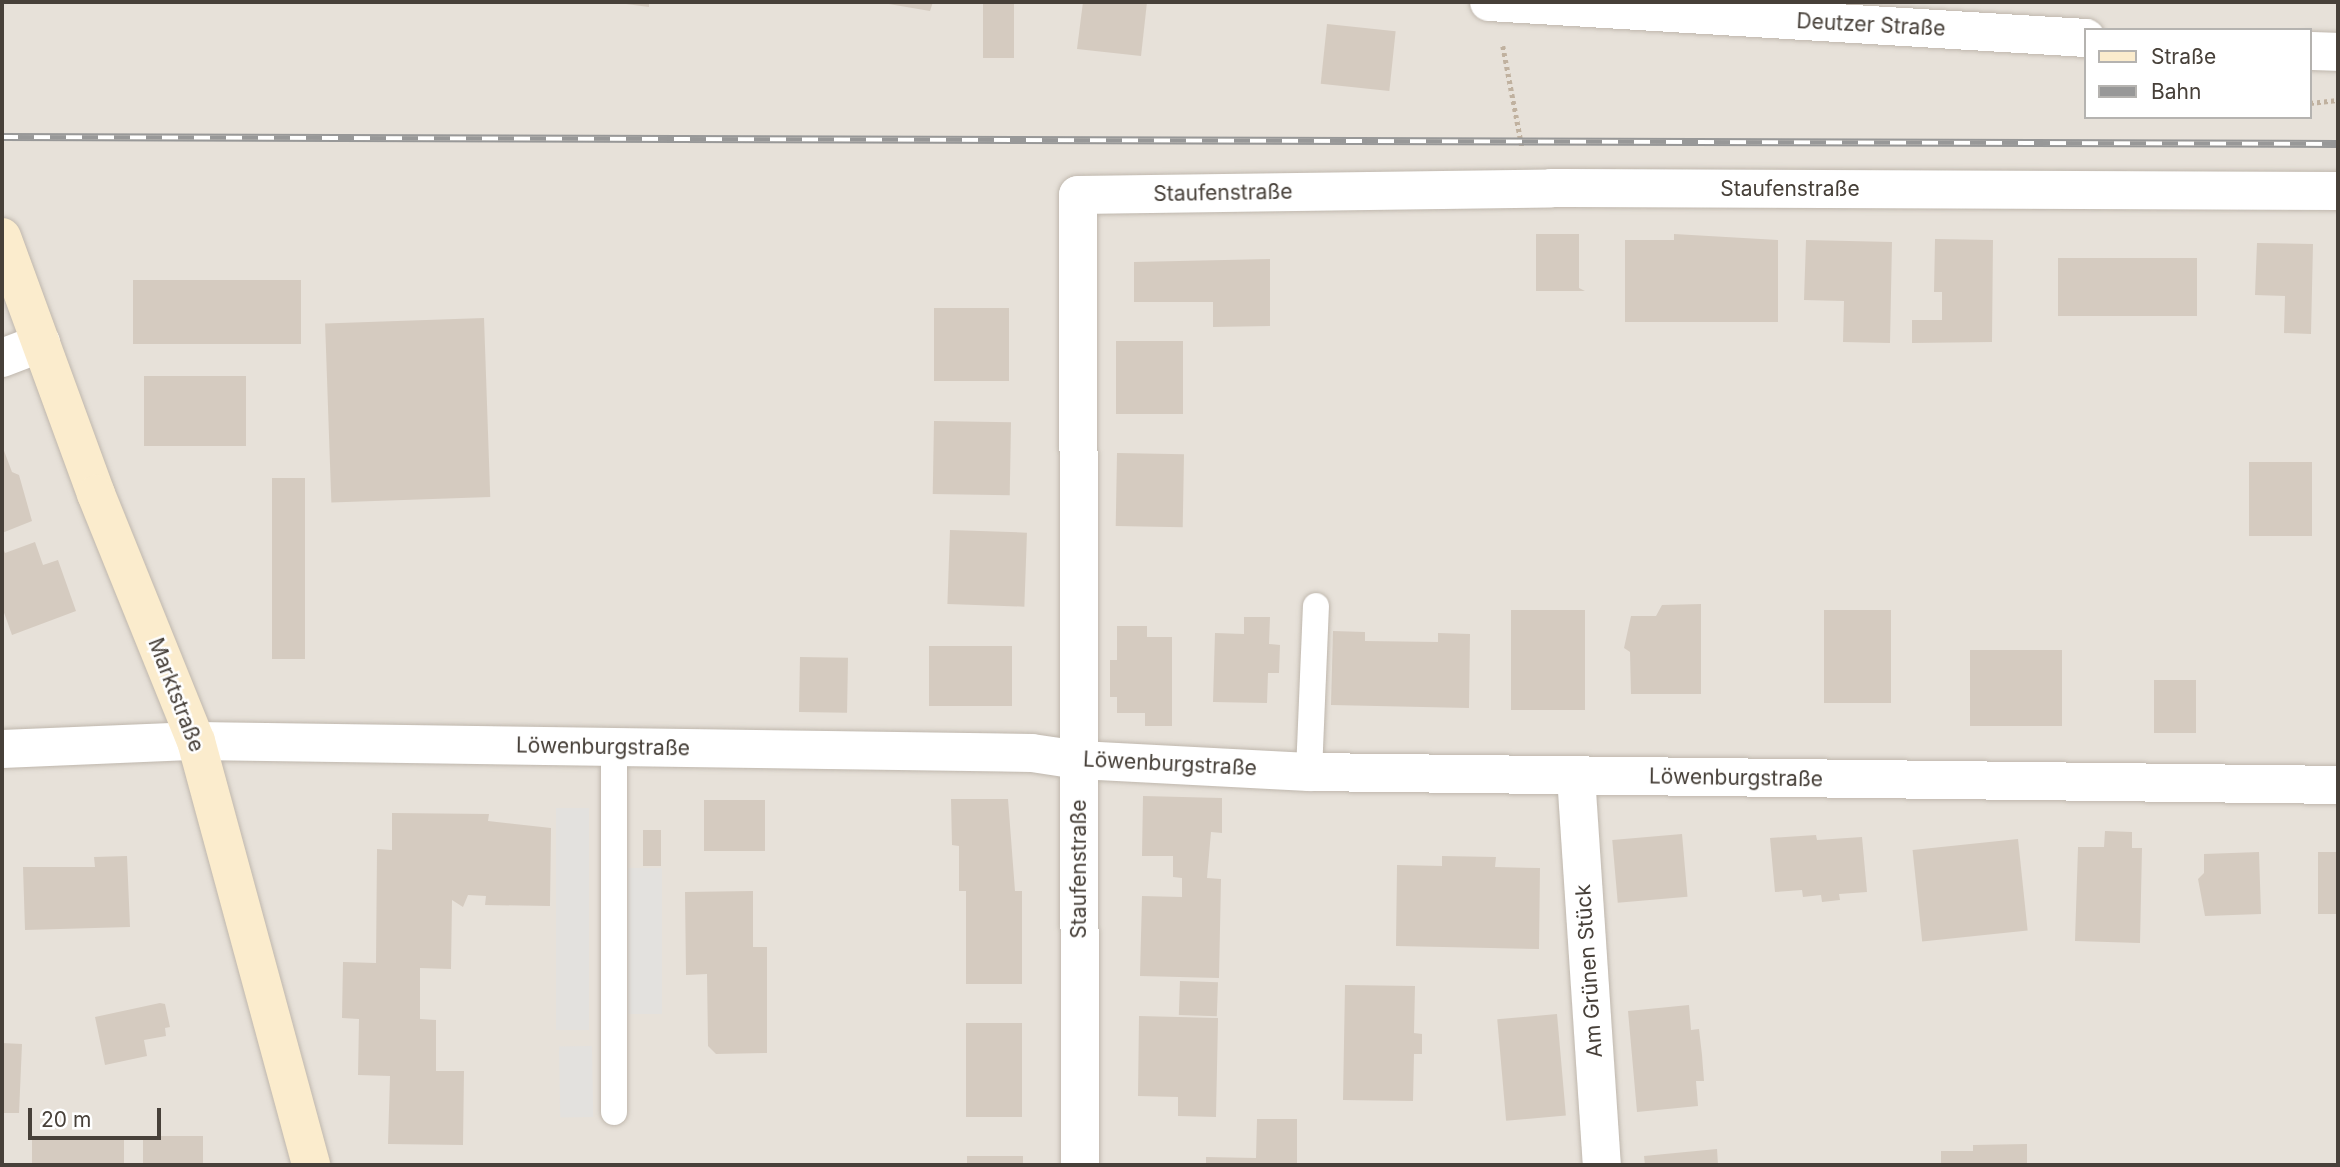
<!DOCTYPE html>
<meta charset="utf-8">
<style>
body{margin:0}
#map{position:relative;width:2340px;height:1167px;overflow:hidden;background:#f4f0ea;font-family:Inter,sans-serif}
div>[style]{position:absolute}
.residential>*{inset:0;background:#e7e1d9}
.parking>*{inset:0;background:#e3e1de;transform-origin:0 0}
.building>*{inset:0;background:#d5cbc0;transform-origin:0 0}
.path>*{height:4.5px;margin-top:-2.25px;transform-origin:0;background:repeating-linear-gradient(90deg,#c0b19f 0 3.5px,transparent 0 7px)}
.roads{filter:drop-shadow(0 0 2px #bfb7ad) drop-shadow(0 0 2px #bfb7ad)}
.service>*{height:26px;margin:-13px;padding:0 13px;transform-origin:13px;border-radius:13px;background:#fff}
.minor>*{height:38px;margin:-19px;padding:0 19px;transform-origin:19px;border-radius:19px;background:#fff}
.tertiary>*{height:38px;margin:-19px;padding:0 19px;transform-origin:19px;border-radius:19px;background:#fff}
.secondary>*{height:38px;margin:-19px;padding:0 19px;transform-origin:19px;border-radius:19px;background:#fbeccd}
.rail>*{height:8px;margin-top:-4px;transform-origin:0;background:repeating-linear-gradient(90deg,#fff 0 16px,#989898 0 32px);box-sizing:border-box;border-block:2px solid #989898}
span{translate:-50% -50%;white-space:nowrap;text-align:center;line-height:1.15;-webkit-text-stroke:5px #fff;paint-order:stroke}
.street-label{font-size:21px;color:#474039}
.frame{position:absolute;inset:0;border:4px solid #474039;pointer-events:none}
.legend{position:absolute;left:2084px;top:28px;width:228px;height:91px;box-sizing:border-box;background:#fff;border:2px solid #b5b3b0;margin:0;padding:9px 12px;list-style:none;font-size:21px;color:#474039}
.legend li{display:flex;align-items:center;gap:14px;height:35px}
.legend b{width:35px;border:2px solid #b5b3b0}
.scale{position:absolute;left:28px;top:1108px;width:133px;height:32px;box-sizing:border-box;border:4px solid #474039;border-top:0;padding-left:9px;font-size:21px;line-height:24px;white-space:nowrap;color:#474039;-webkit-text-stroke:5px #fff;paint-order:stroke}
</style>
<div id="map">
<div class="residential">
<div style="clip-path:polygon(evenodd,2px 2px,2338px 2px,2338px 1165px,2px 1165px,2px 2px,2086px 30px,2310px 30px,2310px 117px,2086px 117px,2086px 30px)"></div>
</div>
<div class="parking">
<div style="left:556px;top:808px;width:33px;height:222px"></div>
<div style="left:628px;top:868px;width:34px;height:146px"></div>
<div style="left:592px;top:1046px;width:71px;height:33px;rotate:89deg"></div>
</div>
<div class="building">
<div style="clip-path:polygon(611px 2px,649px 2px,649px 7px)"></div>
<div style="clip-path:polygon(877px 2px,933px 2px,930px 11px)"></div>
<div style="left:983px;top:2px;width:31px;height:56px"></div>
<div style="clip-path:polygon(1083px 2px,1147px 2px,1141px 56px,1077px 49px)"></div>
<div style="left:1327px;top:24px;width:69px;height:60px;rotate:6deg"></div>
<div style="clip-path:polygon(1536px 234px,1579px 234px,1579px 288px,1585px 291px,1536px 291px)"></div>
<div style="clip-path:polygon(1674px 234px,1778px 240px,1778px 322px,1625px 322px,1625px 240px,1674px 240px)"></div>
<div style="clip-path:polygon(1935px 239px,1993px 240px,1992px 342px,1912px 343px,1912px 320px,1942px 320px,1942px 292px,1934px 292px)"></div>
<div style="clip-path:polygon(1806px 240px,1892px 242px,1890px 343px,1843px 342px,1844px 301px,1804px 300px)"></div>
<div style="clip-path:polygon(2257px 243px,2313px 244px,2311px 334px,2284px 333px,2285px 296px,2255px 295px)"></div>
<div style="left:2058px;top:258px;width:139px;height:58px"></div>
<div style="clip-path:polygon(1270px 259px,1270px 326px,1213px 327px,1213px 302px,1134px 302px,1134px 262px)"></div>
<div style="left:301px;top:280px;width:64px;height:168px;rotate:90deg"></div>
<div style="left:934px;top:308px;width:75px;height:73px"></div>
<div style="left:484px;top:318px;width:179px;height:159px;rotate:88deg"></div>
<div style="left:1116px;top:341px;width:67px;height:73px"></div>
<div style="left:144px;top:376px;width:102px;height:70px"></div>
<div style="left:934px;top:421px;width:77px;height:73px;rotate:1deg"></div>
<div style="clip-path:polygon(2px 431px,3px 448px,12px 472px,19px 475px,32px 521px,2px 533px)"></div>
<div style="left:1117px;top:453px;width:67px;height:73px;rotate:1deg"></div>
<div style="left:2249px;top:462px;width:63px;height:74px"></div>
<div style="left:272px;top:478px;width:33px;height:181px"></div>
<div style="left:950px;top:530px;width:77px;height:74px;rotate:2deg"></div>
<div style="clip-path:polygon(35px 542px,43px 565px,58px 560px,76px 611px,12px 635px,2px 607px,2px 546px,5px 553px)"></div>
<div style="clip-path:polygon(1701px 604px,1701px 694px,1631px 694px,1630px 652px,1624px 648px,1631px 616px,1656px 616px,1662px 605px)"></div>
<div style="left:1511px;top:610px;width:74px;height:100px"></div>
<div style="left:1824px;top:610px;width:67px;height:93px"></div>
<div style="clip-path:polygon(1244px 617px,1270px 617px,1269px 644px,1280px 645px,1279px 673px,1268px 673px,1267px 703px,1213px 702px,1215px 633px,1244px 634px)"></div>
<div style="clip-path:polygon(1117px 626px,1147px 626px,1147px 637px,1172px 637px,1172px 726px,1145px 726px,1145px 713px,1117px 713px,1117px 697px,1110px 697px,1110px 660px,1117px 660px)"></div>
<div style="clip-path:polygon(1333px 631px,1365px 632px,1365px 641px,1438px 642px,1438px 633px,1470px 634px,1469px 708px,1331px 705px)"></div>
<div style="left:929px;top:646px;width:83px;height:60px"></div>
<div style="left:1970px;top:650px;width:92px;height:76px"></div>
<div style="left:800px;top:657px;width:48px;height:55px;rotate:1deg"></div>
<div style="left:2154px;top:680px;width:42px;height:53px"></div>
<div style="clip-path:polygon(1143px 796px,1222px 798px,1222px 833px,1211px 832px,1207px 878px,1221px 879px,1219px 978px,1140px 976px,1142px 896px,1182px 897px,1182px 878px,1173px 877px,1173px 856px,1142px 856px)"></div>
<div style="clip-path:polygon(951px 799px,1008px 799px,1015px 891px,1022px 891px,1022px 984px,966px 984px,966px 891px,959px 891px,959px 846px,952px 845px)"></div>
<div style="left:704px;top:800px;width:61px;height:51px"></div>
<div style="clip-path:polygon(392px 813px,489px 814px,488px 821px,551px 828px,550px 906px,485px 905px,486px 896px,468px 895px,463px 907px,452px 900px,451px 969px,420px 968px,420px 1019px,436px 1020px,436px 1071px,464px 1071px,463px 1145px,388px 1144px,390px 1076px,358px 1075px,359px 1019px,342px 1018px,343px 962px,376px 963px,377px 849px,392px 850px)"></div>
<div style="left:661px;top:830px;width:36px;height:18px;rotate:90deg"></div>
<div style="clip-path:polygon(2105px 831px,2132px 832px,2132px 848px,2142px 848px,2140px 943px,2075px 941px,2078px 847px,2104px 847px)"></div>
<div style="left:1682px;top:834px;width:63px;height:70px;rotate:85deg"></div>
<div style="clip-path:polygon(1816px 835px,1817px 840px,1862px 837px,1867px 892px,1839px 894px,1840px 900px,1822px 902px,1821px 895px,1803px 897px,1802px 890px,1775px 892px,1770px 838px)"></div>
<div style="left:2018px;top:839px;width:92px;height:106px;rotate:84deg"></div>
<div style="clip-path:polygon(2259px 852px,2261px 914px,2205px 916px,2198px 879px,2204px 873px,2204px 854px)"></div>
<div style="left:2318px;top:852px;width:20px;height:62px"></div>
<div style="clip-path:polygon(127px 856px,130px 927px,25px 930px,23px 867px,95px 867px,94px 857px)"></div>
<div style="clip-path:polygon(1442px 856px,1496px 857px,1495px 867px,1540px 868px,1539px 949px,1396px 946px,1397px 865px,1442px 866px)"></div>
<div style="clip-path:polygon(753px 891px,753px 947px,767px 947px,767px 1053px,716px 1054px,708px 1046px,707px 974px,686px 975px,685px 892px)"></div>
<div style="left:1180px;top:981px;width:38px;height:34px;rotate:2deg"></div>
<div style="clip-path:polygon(1345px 985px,1415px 986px,1414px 1033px,1422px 1034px,1422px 1054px,1414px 1054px,1413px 1101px,1343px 1100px)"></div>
<div style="clip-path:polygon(160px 1003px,165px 1004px,170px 1027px,165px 1028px,166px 1036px,144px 1040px,147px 1056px,105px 1065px,95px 1017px)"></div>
<div style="clip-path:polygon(1689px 1005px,1691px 1030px,1699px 1029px,1702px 1055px,1704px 1081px,1696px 1081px,1698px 1106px,1637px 1112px,1628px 1011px)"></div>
<div style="left:1557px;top:1014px;width:102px;height:60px;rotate:85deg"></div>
<div style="clip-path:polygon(1139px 1016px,1218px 1018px,1216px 1117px,1178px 1116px,1178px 1097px,1138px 1096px)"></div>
<div style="left:966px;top:1023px;width:56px;height:94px"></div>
<div style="clip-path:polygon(2px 1043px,22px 1044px,19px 1113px,2px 1113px)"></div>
<div style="clip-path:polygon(1257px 1119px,1297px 1119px,1297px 1165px,1206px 1165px,1206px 1157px,1256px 1158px)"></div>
<div style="left:32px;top:1136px;width:92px;height:29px"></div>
<div style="left:143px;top:1136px;width:60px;height:29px"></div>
<div style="clip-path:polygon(2027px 1144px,2027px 1165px,1941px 1165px,1941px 1151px,1973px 1151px,1973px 1145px)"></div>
<div style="clip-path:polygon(1717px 1149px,1718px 1165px,1645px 1165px,1644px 1156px)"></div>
<div style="left:967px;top:1156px;width:56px;height:9px"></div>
</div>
<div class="path">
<div style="left:1503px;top:46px;width:103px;rotate:79.3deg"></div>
<div style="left:2310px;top:103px;width:28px;rotate:-6deg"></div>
</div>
<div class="roads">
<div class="service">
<div style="left:1309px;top:772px;width:166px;rotate:-87.6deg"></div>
<div style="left:614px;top:1112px;width:365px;rotate:-90deg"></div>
</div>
<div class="minor">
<div style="left:2px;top:358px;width:42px;rotate:-21deg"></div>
<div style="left:2px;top:749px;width:194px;rotate:-2.4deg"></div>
<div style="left:196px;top:741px;width:836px;rotate:0.82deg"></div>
<div style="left:1032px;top:753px;width:48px;rotate:8.5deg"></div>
<div style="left:1079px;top:760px;width:230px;rotate:3deg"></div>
<div style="left:1309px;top:772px;width:1029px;rotate:0.72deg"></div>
<div style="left:1576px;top:776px;width:390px;rotate:86.2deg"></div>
<div style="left:1080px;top:1165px;width:970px;rotate:-90.12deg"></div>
<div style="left:1078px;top:195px;width:473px;rotate:-0.8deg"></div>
<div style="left:1551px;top:188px;width:787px;rotate:0.22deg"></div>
</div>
<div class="tertiary">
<div style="left:1489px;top:2px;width:598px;rotate:3.45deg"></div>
<div style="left:2310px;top:51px;width:28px;rotate:2deg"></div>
</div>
<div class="secondary">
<div style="left:2px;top:237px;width:274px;rotate:69.9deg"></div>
<div style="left:96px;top:494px;width:266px;rotate:68deg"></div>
<div style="left:196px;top:741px;width:439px;rotate:74.8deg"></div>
</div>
</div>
<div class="rail">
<div style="left:2px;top:137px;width:2336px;rotate:0.17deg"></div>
</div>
<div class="street-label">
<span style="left:1871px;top:25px;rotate:3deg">Deutzer Straße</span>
<span style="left:1790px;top:189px">Staufenstraße</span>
<span style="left:1223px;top:193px;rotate:-1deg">Staufenstraße</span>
<span style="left:176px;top:695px;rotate:69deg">Marktstraße</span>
<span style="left:603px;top:747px;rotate:1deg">Löwenburgstraße</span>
<span style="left:1170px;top:764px;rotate:3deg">Löwenburgstraße</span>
<span style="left:1736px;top:778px;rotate:1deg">Löwenburgstraße</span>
<span style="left:1079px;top:869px;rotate:-90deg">Staufenstraße</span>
<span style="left:1589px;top:971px;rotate:-94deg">Am Grünen Stück</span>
</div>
<div class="frame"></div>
<ul class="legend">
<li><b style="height:9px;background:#fbeccd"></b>Straße</li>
<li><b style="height:9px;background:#989898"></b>Bahn</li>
</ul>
<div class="scale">20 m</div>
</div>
